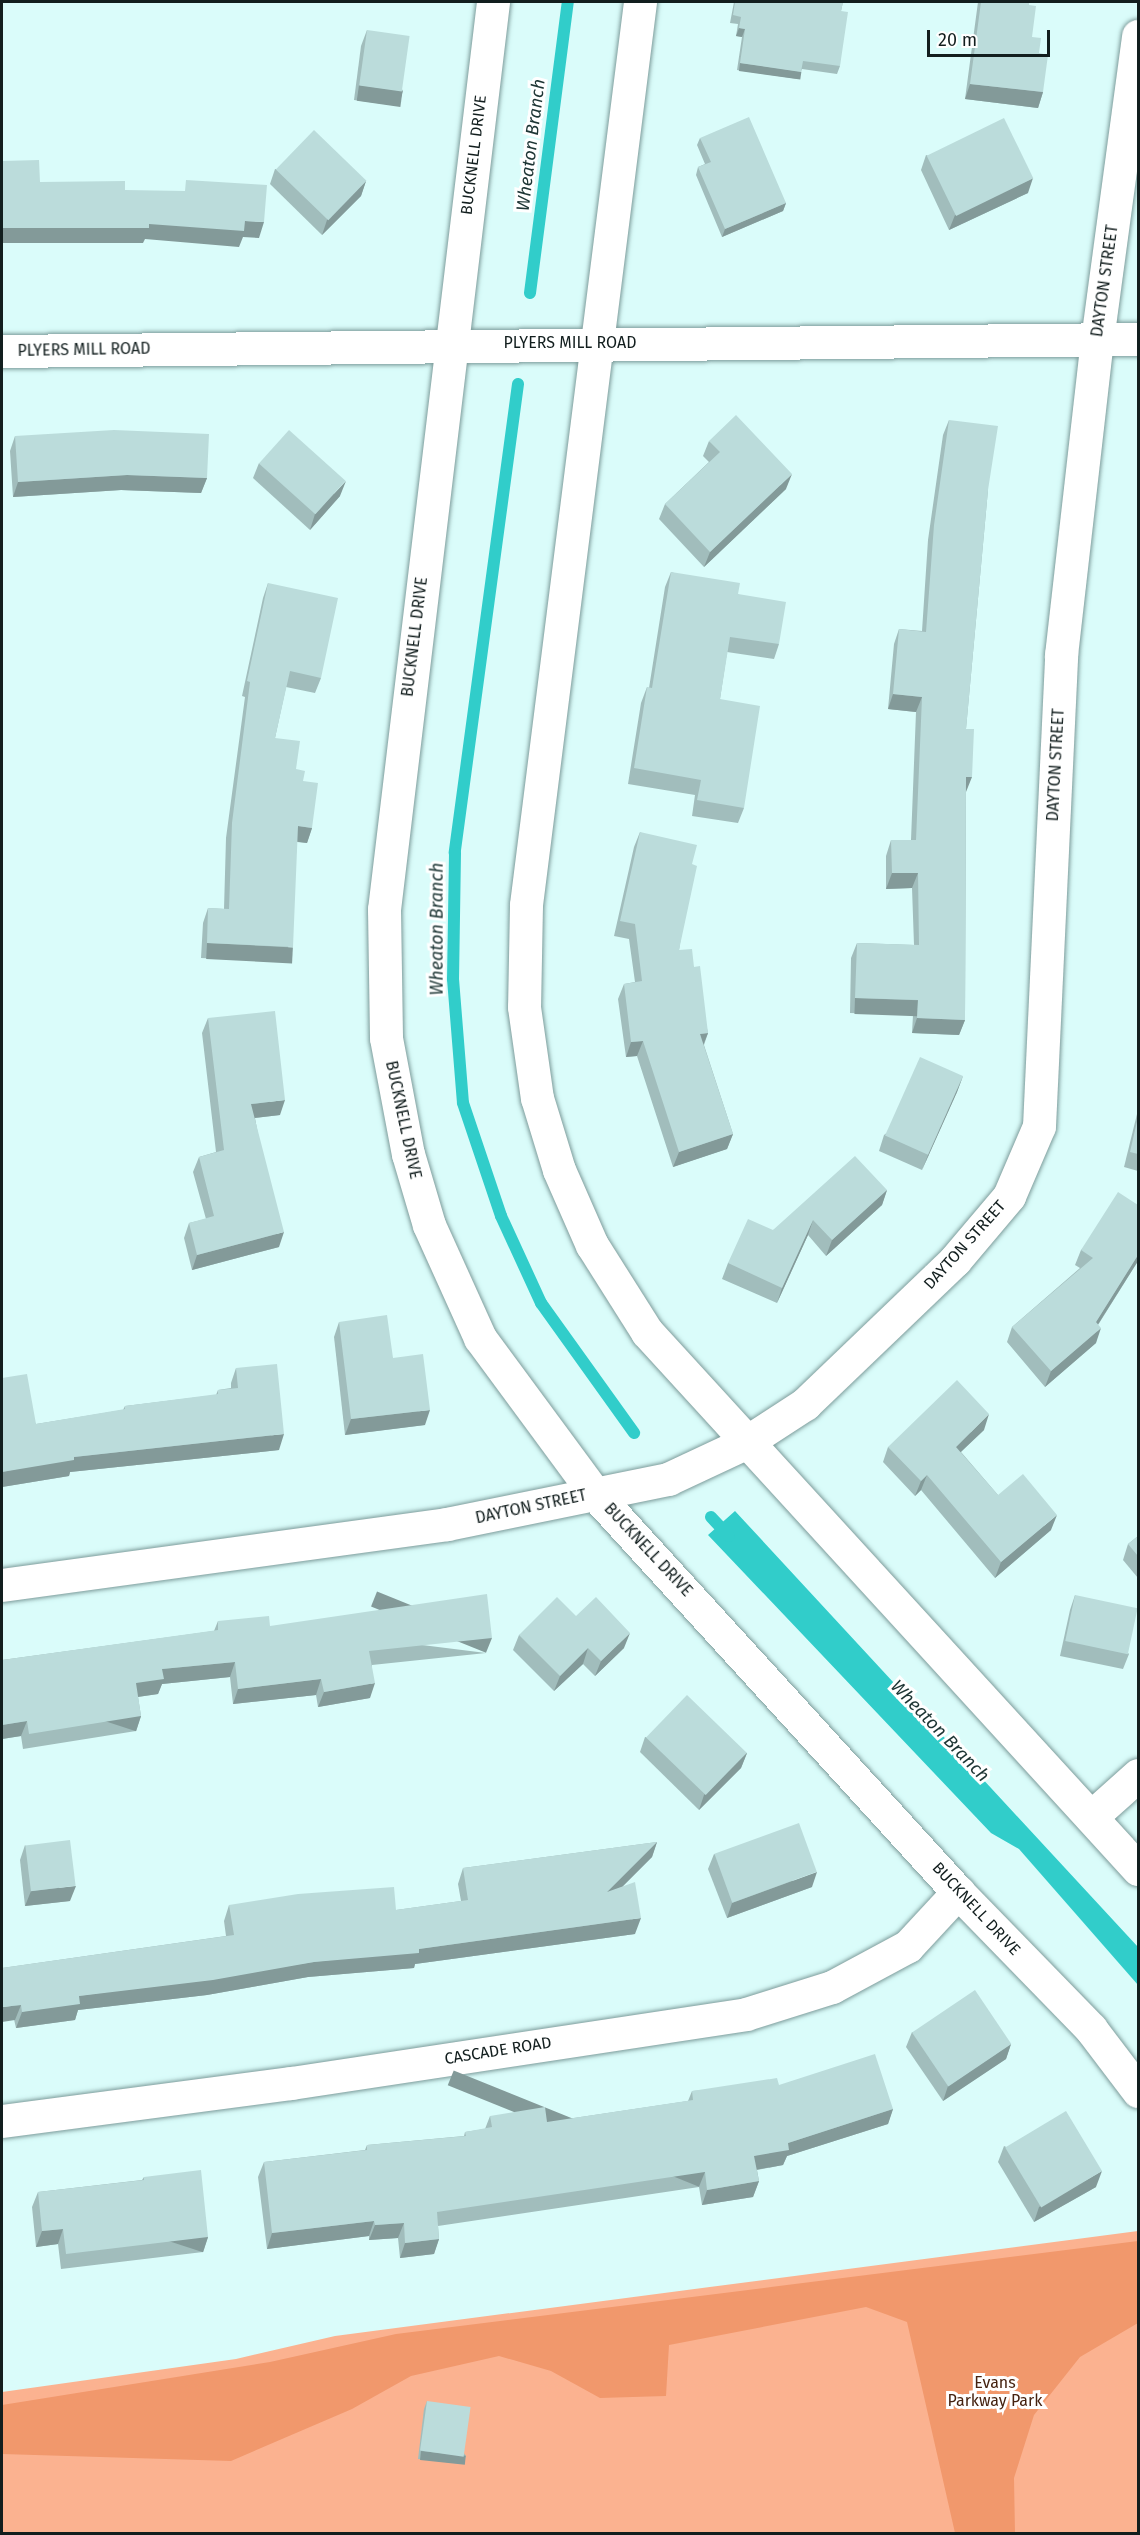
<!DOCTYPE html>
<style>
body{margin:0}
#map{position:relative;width:1140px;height:2535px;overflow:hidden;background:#dafcfa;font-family:"Fira Sans",sans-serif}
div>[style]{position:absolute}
.green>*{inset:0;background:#fbb290}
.forest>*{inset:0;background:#f1986c}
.water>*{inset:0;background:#31cdca}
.stream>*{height:12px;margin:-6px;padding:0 6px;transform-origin:6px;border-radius:6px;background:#31cdca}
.roads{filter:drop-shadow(0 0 2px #7d9c9b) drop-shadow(0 0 2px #7d9c9b)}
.minor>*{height:33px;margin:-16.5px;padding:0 16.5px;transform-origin:16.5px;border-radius:16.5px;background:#fff}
.wall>*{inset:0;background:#a1bdbc}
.shaded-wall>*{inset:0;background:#839a99;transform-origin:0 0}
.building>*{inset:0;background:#bbdcdb;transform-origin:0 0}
span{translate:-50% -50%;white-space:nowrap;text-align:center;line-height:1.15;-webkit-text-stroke:6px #fff;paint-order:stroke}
.street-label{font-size:16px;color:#121e1e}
.park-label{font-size:16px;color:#452210}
.water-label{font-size:18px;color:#1d3534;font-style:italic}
.frame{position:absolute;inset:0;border:3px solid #121e1e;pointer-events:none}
.scale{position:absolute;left:927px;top:30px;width:123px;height:27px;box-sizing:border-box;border:3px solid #121e1e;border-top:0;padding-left:8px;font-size:18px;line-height:21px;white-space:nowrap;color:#121e1e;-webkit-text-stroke:4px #fff;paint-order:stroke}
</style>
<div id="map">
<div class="green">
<div style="clip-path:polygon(1138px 2231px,1138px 2533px,2px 2533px,2px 2392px,236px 2359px,335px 2336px)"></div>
</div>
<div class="forest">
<div style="clip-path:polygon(1138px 2241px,1138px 2323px,1080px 2357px,1034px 2415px,1014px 2478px,1015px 2533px,955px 2533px,907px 2322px,866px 2307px,669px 2345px,666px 2396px,600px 2398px,551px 2371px,499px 2356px,411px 2376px,352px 2409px,231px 2461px,2px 2454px,2px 2405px,270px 2362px,396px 2334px)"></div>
</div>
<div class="water">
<div style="clip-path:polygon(735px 1511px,1138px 1947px,1138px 1985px,1019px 1849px,991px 1833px,708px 1535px)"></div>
</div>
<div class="stream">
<div style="left:530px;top:293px;width:293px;rotate:-82.6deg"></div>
<div style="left:518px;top:384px;width:473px;rotate:97.7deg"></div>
<div style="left:455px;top:853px;width:126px;rotate:90.9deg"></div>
<div style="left:453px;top:979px;width:124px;rotate:85.4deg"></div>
<div style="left:463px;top:1103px;width:119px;rotate:71.4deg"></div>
<div style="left:501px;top:1216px;width:96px;rotate:65.3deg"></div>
<div style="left:541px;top:1303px;width:160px;rotate:54.4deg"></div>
<div style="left:711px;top:1517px;width:26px;rotate:47deg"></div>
</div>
<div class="roads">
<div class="minor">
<div style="left:493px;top:2px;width:914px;rotate:96.85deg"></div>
<div style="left:384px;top:909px;width:129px;rotate:89.1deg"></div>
<div style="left:386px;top:1038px;width:118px;rotate:79.3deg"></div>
<div style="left:408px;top:1154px;width:74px;rotate:73.5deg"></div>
<div style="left:429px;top:1225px;width:124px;rotate:65.7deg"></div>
<div style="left:480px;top:1338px;width:194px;rotate:53.6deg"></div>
<div style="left:595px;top:1494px;width:539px;rotate:47.63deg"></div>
<div style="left:958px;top:1892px;width:191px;rotate:45.8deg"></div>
<div style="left:1091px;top:2029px;width:78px;rotate:52.8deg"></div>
<div style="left:640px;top:2px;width:910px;rotate:97.2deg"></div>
<div style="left:526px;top:905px;width:102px;rotate:91.1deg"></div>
<div style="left:524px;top:1007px;width:92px;rotate:81.9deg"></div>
<div style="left:537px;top:1098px;width:75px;rotate:73deg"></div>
<div style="left:559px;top:1170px;width:82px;rotate:66.3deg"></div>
<div style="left:592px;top:1245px;width:103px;rotate:57.7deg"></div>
<div style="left:647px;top:1332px;width:728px;rotate:47.56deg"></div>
<div style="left:2px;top:351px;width:1136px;rotate:-0.61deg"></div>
<div style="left:2px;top:1585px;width:449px;rotate:-7.8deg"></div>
<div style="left:447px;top:1524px;width:226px;rotate:-11.5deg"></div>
<div style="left:668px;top:1479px;width:85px;rotate:-25.1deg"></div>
<div style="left:745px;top:1443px;width:72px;rotate:-33deg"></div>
<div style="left:805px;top:1404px;width:208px;rotate:-43.8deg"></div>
<div style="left:955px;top:1260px;width:84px;rotate:-49.8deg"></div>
<div style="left:1009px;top:1196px;width:76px;rotate:-66.8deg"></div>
<div style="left:1039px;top:1126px;width:472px;rotate:-87.3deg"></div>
<div style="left:1061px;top:655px;width:317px;rotate:-83.5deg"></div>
<div style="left:1097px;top:340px;width:307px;rotate:-82.3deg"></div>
<div style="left:1091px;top:1817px;width:63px;rotate:-41.8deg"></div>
<div style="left:2px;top:2121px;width:291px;rotate:-7.5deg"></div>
<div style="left:291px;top:2083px;width:460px;rotate:-8.6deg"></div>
<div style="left:746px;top:2014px;width:90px;rotate:-17.4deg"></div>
<div style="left:832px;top:1987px;width:86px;rotate:-28.3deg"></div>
<div style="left:908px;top:1946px;width:74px;rotate:-47.2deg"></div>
</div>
</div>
<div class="wall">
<div style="clip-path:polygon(734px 2px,843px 2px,841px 11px,840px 66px,837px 74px,802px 69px,798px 79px,737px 70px,742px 37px,736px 36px,738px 24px,730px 23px)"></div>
<div style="clip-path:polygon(978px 2px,1029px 2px,1029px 5px,1032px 37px,1039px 53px,1043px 92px,1038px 108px,965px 99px)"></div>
<div style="clip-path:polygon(367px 30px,403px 91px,398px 106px,354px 100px,361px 46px)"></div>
<div style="clip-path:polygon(700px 138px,786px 203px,783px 211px,722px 237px,696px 175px,698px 167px,705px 164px,697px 145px)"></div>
<div style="clip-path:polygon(926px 155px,1028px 193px,949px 230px,921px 170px)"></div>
<div style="clip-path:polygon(275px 169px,366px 181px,361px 196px,322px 235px,270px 184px)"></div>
<div style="clip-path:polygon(949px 420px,988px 490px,966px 729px,966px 792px,965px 1020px,959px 1035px,912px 1033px,913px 1015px,850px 1013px,851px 958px,857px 943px,914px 945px,912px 888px,886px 889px,886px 856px,891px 840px,911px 840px,916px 712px,888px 709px,894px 644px,899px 629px,922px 631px,928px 540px,943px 435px)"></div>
<div style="clip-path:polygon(15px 436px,207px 478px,201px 493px,121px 490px,13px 497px,10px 451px)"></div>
<div style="clip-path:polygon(709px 441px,786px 489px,704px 567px,659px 519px,665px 504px,709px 462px,703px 456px)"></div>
<div style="clip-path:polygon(259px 463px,340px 496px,310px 530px,253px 478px)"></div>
<div style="clip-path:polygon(671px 572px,738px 594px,779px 644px,774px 659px,727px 652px,720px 699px,744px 808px,738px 823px,692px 816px,695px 795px,628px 784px,641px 703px,647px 687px,649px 688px,665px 587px)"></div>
<div style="clip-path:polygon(268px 583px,321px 678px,315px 693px,286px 687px,275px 738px,303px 781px,312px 828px,307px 843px,297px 842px,287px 962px,201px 958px,203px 923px,208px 908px,224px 909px,226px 838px,245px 697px,242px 696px,263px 598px)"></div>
<div style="clip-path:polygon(640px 832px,692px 864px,679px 950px,694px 967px,708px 1033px,704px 1045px,733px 1134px,727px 1149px,673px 1167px,637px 1056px,626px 1057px,618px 999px,624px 984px,635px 982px,629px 939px,614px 936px,634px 847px)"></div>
<div style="clip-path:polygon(208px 1018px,280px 1115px,255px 1118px,279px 1247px,192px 1270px,184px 1238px,189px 1223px,206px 1219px,193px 1172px,199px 1157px,216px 1152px,202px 1033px)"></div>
<div style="clip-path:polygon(963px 1076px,957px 1092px,922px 1170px,879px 1151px,884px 1135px)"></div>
<div style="clip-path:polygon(1138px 1110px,1138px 1171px,1124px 1167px)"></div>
<div style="clip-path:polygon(887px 1190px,882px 1205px,826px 1256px,808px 1235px,777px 1303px,722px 1279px,728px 1263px,773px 1230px)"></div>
<div style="clip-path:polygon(1138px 1205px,1138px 1261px,1098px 1325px,1096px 1343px,1045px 1387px,1007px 1342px,1012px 1327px,1080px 1268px,1075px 1265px,1081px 1250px)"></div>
<div style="clip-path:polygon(339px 1322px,393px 1358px,425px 1425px,345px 1435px,334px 1337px)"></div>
<div style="clip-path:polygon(236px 1368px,279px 1450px,70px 1472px,69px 1476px,2px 1487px,2px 1378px,36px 1424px,123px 1410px,125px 1406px,216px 1395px,218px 1390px,231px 1388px,231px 1383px)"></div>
<div style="clip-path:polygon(984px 1430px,961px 1452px,998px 1495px,1051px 1530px,995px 1578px,921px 1490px,915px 1496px,883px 1462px,888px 1447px)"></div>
<div style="clip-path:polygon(1138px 1536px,1138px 1578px,1123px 1560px,1128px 1544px)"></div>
<div style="clip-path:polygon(1075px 1595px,1129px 1654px,1123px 1669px,1060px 1656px,1070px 1610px)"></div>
<div style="clip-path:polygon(576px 1616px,624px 1648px,595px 1676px,583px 1664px,554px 1691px,513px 1650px,519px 1635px)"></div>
<div style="clip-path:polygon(218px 1621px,270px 1626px,486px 1653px,372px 1665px,370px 1698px,318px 1707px,316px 1695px,233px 1704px,230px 1677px,162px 1684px,158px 1694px,138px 1697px,141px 1716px,136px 1731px,23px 1749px,21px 1736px,2px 1739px,2px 1660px,214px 1631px)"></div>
<div style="clip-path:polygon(645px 1737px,747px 1753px,741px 1768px,699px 1810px,640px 1752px)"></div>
<div style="clip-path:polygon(657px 1842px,652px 1857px,623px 1886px,635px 1934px,415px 1964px,414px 1968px,308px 1977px,207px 1995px,78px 2010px,75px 2020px,16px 2028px,2px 1968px,226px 1936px,224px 1921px,229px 1905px,396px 1910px,461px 1901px,458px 1884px,463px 1868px)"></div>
<div style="clip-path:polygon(25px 1845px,70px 1901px,25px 1906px,20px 1860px)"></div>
<div style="clip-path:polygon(714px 1854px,812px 1887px,727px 1918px,708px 1869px)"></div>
<div style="clip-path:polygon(912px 2032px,1011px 2044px,1006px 2059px,943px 2101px,906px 2047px)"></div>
<div style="clip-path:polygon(779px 2085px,893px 2109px,888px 2124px,787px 2156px,783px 2165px,757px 2170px,759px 2181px,753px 2197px,702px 2205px,699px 2187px,438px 2226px,439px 2239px,434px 2254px,400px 2258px,398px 2238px,369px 2240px,369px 2236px,267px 2249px,258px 2177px,264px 2162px,365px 2150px,367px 2145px,464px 2136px,465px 2132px,485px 2129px,490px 2116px,547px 2122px,688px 2101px,692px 2091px)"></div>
<div style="clip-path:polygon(1004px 2146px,1096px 2187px,1034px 2222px,998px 2162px)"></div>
<div style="clip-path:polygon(144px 2177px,208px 2237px,203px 2252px,61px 2269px,58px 2244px,36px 2247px,32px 2207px,38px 2192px,142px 2180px)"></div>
<div style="clip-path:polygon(427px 2401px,466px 2456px,463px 2464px,418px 2459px,424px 2409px)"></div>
</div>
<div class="shaded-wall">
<div style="clip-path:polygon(739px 28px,745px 29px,742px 37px,736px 36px)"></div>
<div style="left:740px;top:63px;width:62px;height:8px;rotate:8deg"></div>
<div style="clip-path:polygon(970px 84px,1043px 92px,1038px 108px,965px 99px)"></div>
<div style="left:359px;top:85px;width:44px;height:16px;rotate:8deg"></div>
<div style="clip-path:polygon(1033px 178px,1028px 193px,949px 230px,955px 215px)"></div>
<div style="clip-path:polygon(366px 181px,361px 196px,322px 235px,327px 220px)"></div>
<div style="clip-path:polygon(786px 203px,783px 211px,722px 237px,725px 229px)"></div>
<div style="clip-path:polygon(245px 221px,264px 222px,259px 238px,243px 237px,239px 247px,145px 239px,143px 243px,2px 243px,2px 228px)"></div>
<div style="clip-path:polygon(792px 474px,786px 489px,704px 567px,710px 552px)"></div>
<div style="clip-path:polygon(127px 475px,207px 478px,201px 493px,121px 490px,13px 497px,18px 482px)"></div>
<div style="clip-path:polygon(346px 481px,340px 496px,310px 530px,315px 514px)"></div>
<div style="clip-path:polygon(893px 694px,922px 697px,916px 712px,888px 709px)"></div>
<div style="clip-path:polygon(966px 777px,972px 777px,966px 792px,961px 792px)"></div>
<div style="clip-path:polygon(298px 826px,312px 828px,307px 843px,292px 841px)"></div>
<div style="clip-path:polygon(892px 873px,918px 873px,912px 888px,886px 889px)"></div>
<div style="left:207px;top:943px;width:86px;height:16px;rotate:3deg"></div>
<div style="left:855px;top:998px;width:63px;height:16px;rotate:2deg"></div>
<div style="clip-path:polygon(917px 1018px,965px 1020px,959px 1035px,912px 1033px)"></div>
<div style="clip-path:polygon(708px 1033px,702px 1048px,700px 1034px)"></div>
<div style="clip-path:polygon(643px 1041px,637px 1056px,626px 1057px,631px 1042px)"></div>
<div style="clip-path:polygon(963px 1076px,957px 1092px,922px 1170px,928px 1155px)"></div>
<div style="clip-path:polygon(285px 1100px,280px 1115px,246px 1119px,251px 1104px)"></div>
<div style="clip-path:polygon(733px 1134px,727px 1149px,673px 1167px,679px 1152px)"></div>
<div style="clip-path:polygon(887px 1190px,882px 1205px,826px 1256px,832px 1240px)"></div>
<div style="clip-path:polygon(813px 1220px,808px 1235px,777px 1303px,782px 1288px)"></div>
<div style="clip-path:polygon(284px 1232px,279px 1247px,192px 1270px,197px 1255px)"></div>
<div style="clip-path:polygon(1138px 1255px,1138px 1261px,1090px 1337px,1096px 1322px)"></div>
<div style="clip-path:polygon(1101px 1328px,1096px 1343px,1045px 1387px,1051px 1371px)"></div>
<div style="clip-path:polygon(430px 1410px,425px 1425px,345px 1435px,351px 1419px)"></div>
<div style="clip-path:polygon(989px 1414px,984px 1430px,950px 1462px,956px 1447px)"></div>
<div style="clip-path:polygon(284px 1434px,279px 1450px,70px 1472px,69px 1476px,2px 1487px,2px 1472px,74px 1457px)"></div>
<div style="clip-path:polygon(927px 1475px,921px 1490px,915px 1496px,921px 1481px)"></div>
<div style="clip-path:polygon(1057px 1515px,1051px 1530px,995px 1578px,1001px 1562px)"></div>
<div style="clip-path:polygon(630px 1633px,624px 1648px,595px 1676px,601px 1661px)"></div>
<div style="left:492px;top:1638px;width:16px;height:124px;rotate:112deg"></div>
<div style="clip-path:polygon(588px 1648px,583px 1664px,554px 1691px,560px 1676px)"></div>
<div style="clip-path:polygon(235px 1662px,230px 1677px,162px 1684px,158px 1694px,130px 1698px,136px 1683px,162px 1669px)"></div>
<div style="clip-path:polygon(321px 1679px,316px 1695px,233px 1704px,238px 1689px)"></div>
<div style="clip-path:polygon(375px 1683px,370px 1698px,318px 1707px,324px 1692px)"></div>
<div style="left:141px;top:1716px;width:16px;height:113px;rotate:108deg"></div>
<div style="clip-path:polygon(27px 1721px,21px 1736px,2px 1739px,2px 1725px)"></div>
<div style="clip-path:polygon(747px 1753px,741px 1768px,699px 1810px,704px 1795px)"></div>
<div style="clip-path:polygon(657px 1842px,652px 1857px,602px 1907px,607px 1892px)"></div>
<div style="clip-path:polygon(817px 1872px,812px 1887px,727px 1918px,732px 1903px)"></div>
<div style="clip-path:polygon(76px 1886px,70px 1901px,25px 1906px,31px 1891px)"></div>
<div style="clip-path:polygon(641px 1918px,635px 1934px,415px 1964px,414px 1968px,308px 1977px,207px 1995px,78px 2010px,75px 2020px,16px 2028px,22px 2012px,79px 1996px,314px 1962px,419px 1949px)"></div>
<div style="clip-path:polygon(21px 2005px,15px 2020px,2px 2022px,2px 2007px)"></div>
<div style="clip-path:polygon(1011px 2044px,1006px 2059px,943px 2101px,948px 2086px)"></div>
<div style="clip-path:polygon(893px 2109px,888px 2124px,787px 2156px,783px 2165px,749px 2171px,754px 2156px,788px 2143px)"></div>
<div style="clip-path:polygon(1102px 2171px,1096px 2187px,1034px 2222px,1039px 2207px)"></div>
<div style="left:705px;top:2172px;width:16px;height:271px;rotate:112deg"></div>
<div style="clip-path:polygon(759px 2181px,753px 2197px,702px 2205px,707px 2190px)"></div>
<div style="clip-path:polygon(374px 2221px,369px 2236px,267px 2249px,272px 2233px)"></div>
<div style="clip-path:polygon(404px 2223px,398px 2238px,369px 2240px,375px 2225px)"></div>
<div style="clip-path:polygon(63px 2229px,58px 2244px,36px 2247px,42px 2231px)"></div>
<div style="left:208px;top:2237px;width:16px;height:143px;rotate:108deg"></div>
<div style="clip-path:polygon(439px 2239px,434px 2254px,400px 2258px,405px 2243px)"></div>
<div style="left:421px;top:2451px;width:45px;height:9px;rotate:6deg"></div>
</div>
<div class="building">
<div style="clip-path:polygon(735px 2px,843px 2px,841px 11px,848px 12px,840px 66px,803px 61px,801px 72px,740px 63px,745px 29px,739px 28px,741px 17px,733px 15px)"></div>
<div style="clip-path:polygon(981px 2px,1029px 2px,1029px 5px,1036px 6px,1032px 37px,1041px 38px,1039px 53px,1048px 55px,1043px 92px,970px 84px)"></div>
<div style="left:367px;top:30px;width:43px;height:56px;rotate:8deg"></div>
<div style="clip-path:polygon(749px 117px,786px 203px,725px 229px,698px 167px,711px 162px,700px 138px)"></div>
<div style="left:1004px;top:118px;width:67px;height:86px;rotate:64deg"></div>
<div style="left:314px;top:130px;width:73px;height:55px;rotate:44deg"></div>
<div style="clip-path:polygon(39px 160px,40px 182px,125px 181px,125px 190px,185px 191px,186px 180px,267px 185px,264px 222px,245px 221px,244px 231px,149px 224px,149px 228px,2px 228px,2px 161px)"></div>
<div style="clip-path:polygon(736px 415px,792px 474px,710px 552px,665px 504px,720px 452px,709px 441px)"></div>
<div style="clip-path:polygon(949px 420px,998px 426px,988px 490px,966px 729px,974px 729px,972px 777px,966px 777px,965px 1020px,917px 1018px,918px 1000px,855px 998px,857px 943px,919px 945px,918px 873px,892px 873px,891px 840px,916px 840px,922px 697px,893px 694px,899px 629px,926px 632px,934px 525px)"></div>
<div style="clip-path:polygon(114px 430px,209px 434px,207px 478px,127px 475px,18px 482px,15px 436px)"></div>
<div style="left:289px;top:430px;width:76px;height:45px;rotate:42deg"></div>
<div style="clip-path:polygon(671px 572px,740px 583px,738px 594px,786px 602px,779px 644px,730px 637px,720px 699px,760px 706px,744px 808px,697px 800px,701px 780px,634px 768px,647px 687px,652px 688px)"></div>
<div style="clip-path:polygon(268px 583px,338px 598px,321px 678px,290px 671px,275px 738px,300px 741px,296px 769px,305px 771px,303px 781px,318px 783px,312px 828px,298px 826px,293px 947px,207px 943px,208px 908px,229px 909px,232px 823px,250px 682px,247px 681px)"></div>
<div style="clip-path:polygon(640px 832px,697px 845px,692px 864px,697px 866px,679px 950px,692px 949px,694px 967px,700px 966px,708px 1033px,700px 1034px,733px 1134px,679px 1152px,643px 1041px,631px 1042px,624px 984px,642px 981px,635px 924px,620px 921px)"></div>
<div style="clip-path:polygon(275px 1011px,285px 1100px,251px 1104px,284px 1232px,197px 1255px,189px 1223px,214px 1216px,199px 1157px,224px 1150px,208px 1018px)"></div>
<div style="left:920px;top:1057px;width:47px;height:86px;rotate:24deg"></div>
<div style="clip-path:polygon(1138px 1117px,1138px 1154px,1130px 1152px)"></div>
<div style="clip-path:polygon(855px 1156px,887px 1190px,832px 1240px,813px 1220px,782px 1288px,728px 1263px,748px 1219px,773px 1230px)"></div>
<div style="clip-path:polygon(1118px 1192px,1138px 1205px,1138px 1255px,1096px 1322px,1101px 1328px,1051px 1371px,1012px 1327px,1093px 1258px,1081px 1250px)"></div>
<div style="clip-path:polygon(387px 1315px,393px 1358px,423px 1354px,430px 1410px,351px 1419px,339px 1322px)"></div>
<div style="clip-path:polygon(277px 1364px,284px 1434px,74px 1457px,74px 1460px,2px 1472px,2px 1378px,27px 1374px,36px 1424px,125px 1409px,125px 1406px,218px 1394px,218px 1390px,238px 1388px,236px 1368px)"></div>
<div style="clip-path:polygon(957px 1380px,989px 1414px,956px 1447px,998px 1495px,1023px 1474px,1057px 1515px,1001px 1562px,927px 1475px,921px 1481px,888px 1447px)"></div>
<div style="clip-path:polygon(1138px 1536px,1138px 1556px,1128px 1544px)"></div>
<div style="clip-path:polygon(487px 1594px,492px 1638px,369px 1651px,375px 1683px,324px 1692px,321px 1679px,238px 1689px,235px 1662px,162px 1669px,164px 1679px,136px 1683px,141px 1716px,29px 1734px,27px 1721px,2px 1725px,2px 1660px,218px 1630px,218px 1621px,269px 1616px,270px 1626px)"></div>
<div style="left:1075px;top:1595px;width:64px;height:47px;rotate:12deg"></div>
<div style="clip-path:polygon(557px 1597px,576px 1616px,596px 1597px,630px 1633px,601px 1661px,588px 1648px,560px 1676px,519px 1635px)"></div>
<div style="left:687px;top:1695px;width:83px;height:59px;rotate:44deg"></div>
<div style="left:799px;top:1823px;width:52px;height:90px;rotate:70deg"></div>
<div style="left:70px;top:1840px;width:46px;height:45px;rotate:83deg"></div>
<div style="clip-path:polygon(657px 1842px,607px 1892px,635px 1882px,641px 1918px,419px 1949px,419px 1953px,314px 1962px,213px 1980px,79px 1996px,80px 2004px,22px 2012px,21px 2005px,2px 2007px,2px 1968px,234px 1935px,229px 1905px,298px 1894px,394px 1887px,396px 1910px,468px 1900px,463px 1868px)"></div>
<div style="left:975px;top:1990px;width:65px;height:76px;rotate:56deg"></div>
<div style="clip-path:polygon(875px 2054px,893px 2109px,788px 2143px,789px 2150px,754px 2156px,759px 2181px,707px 2190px,705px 2172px,437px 2212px,439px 2239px,405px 2243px,404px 2223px,375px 2225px,374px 2221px,272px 2233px,264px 2162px,367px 2150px,367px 2145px,466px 2136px,465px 2132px,492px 2127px,490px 2116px,545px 2107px,547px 2122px,693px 2100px,692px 2091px,777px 2078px,779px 2085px)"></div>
<div style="left:1066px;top:2111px;width:70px;height:71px;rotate:59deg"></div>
<div style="clip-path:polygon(201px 2170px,208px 2237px,66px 2254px,63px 2229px,42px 2231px,38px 2192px,144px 2180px,144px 2177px)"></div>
<div style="left:427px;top:2401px;width:44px;height:50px;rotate:8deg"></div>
</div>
<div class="street-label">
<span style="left:474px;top:155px;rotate:-83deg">BUCKNELL DRIVE</span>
<span style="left:1105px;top:281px;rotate:-82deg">DAYTON STREET</span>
<span style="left:570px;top:343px">PLYERS MILL ROAD</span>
<span style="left:84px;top:350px;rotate:-1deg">PLYERS MILL ROAD</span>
<span style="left:415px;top:637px;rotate:-83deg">BUCKNELL DRIVE</span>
<span style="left:1056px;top:765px;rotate:-87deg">DAYTON STREET</span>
<span style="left:403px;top:1120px;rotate:78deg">BUCKNELL DRIVE</span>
<span style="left:965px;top:1245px;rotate:-48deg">DAYTON STREET</span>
<span style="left:531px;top:1507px;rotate:-12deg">DAYTON STREET</span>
<span style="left:648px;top:1550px;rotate:47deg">BUCKNELL DRIVE</span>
<span style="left:976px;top:1909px;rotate:47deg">BUCKNELL DRIVE</span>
<span style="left:498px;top:2051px;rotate:-9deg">CASCADE ROAD</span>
</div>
<div class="park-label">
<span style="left:995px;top:2392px">Evans<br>Parkway Park</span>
</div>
<div class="water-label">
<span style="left:531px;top:145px;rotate:-83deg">Wheaton Branch</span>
<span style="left:437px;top:929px;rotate:-90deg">Wheaton Branch</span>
<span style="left:940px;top:1731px;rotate:46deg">Wheaton Branch</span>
</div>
<div class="frame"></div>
<div class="scale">20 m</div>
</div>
